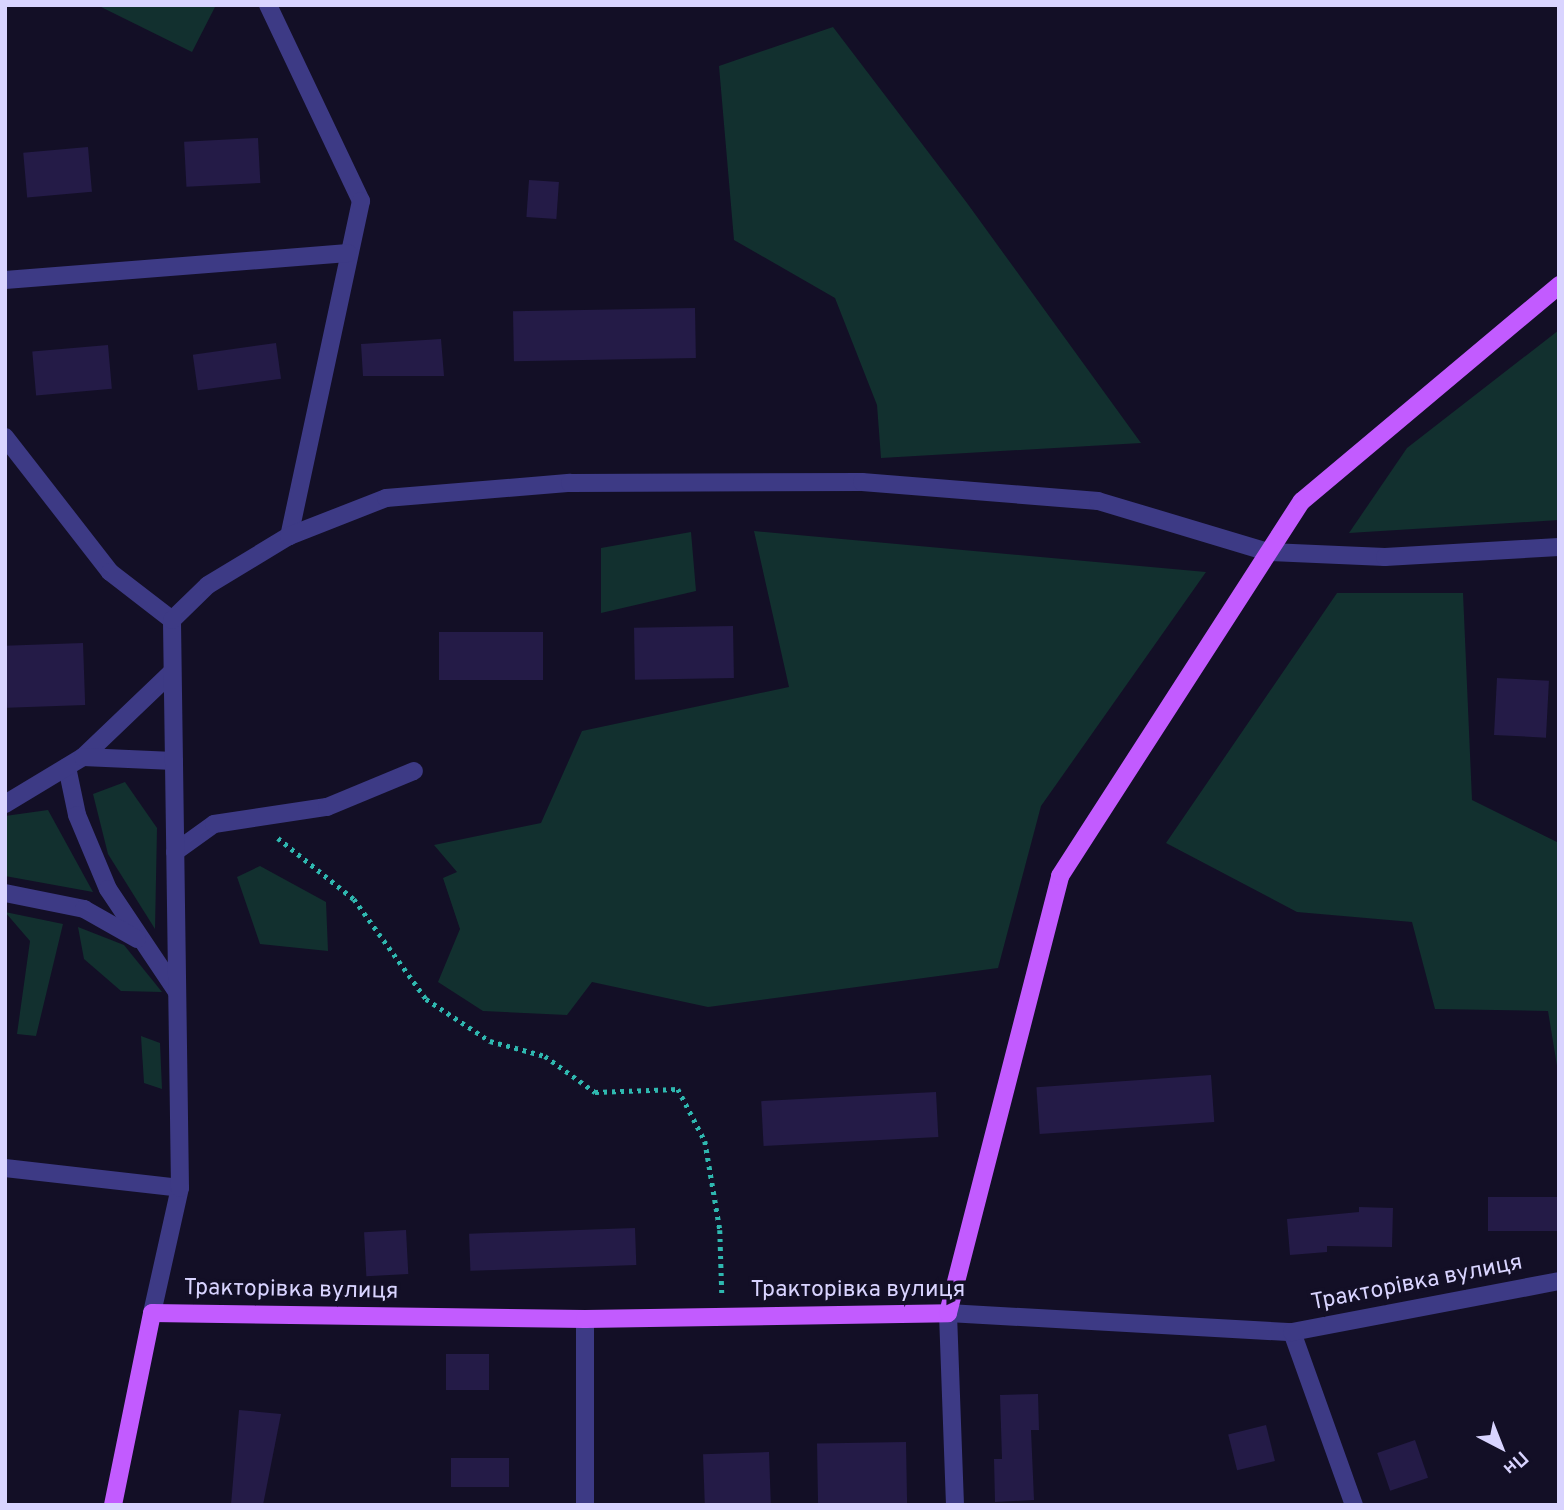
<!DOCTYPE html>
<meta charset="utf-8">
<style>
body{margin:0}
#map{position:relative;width:1564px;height:1510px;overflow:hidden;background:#130f26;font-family:Overpass,sans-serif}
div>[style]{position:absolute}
.green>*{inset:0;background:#12302f}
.building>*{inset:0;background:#241b47;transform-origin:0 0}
.path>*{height:4.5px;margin-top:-2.25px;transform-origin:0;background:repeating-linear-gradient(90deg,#2fb8b0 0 3.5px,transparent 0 8.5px)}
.minor>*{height:18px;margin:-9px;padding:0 9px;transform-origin:9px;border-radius:9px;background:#3d3a85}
.major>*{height:18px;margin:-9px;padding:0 9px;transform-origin:9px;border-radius:9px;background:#c25bff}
span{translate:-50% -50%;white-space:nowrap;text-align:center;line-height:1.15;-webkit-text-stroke:7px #130f26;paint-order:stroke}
.street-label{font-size:23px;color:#d9d4ff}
.frame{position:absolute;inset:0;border:7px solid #d9d4ff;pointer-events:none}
.north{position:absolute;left:1466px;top:1412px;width:70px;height:70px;-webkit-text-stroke:5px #130f26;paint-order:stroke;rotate:138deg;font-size:19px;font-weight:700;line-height:28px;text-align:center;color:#d9d4ff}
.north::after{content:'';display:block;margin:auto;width:24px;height:32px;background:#d9d4ff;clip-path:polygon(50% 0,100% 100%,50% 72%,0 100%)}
</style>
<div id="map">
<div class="green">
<div style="clip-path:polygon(97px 5px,216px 5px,192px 52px)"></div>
<div style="clip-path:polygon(833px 27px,967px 203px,1141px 443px,881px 458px,877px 405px,835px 298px,734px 240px,719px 66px)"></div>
<div style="clip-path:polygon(1559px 330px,1559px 520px,1349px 533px,1407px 448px)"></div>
<div style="clip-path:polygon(754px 531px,1206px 572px,1041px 806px,998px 968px,708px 1007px,592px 982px,567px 1015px,483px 1011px,438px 982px,460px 929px,443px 878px,457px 872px,434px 845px,541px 823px,582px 731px,789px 687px)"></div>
<div style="clip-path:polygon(691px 532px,696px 591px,601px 613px,601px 548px)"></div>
<div style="clip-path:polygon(1337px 593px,1463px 593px,1472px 800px,1559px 843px,1559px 1078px,1548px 1011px,1435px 1009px,1412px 922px,1297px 912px,1166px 843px)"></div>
<div style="clip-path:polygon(125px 782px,157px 828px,155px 929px,108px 854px,93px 794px)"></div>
<div style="clip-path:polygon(48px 810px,93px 892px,5px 876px,5px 816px)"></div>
<div style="clip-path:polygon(260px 866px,326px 902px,328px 951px,260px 944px,237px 877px)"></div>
<div style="clip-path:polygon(5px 912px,63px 924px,36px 1036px,17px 1034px,30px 941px)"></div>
<div style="clip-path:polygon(78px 927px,124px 945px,162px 992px,121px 991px,84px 959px)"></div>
<div style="clip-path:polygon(141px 1036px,160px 1043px,162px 1089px,144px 1083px)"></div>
</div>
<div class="building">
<div style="left:258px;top:138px;width:45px;height:74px;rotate:87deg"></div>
<div style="left:88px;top:147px;width:45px;height:65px;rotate:85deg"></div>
<div style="left:529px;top:180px;width:30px;height:37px;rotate:4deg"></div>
<div style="left:695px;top:308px;width:50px;height:182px;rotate:89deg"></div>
<div style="clip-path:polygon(441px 339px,444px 376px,363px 376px,361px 344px)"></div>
<div style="left:276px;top:343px;width:36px;height:84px;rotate:82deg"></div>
<div style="left:108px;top:345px;width:44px;height:76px;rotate:85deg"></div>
<div style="left:733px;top:626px;width:52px;height:99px;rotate:89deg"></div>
<div style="left:543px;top:632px;width:48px;height:104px;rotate:90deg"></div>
<div style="left:83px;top:643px;width:62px;height:78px;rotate:88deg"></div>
<div style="left:1497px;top:678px;width:52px;height:57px;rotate:3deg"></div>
<div style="left:1211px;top:1075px;width:47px;height:175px;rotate:86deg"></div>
<div style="left:936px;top:1092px;width:45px;height:175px;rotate:87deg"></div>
<div style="left:1559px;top:1197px;width:34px;height:71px;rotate:90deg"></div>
<div style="clip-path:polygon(1359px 1207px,1393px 1208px,1392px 1247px,1327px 1246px,1327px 1252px,1290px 1255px,1287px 1219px,1359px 1212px)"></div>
<div style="left:635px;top:1228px;width:37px;height:166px;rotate:88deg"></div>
<div style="left:406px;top:1230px;width:44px;height:42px;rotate:87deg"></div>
<div style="left:446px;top:1354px;width:43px;height:36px"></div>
<div style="clip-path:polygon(1038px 1394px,1039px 1430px,1031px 1430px,1034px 1500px,995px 1502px,994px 1459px,1002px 1459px,1000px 1395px)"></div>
<div style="clip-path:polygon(239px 1410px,281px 1414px,263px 1505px,231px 1505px)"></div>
<div style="left:1266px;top:1425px;width:37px;height:39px;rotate:76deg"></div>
<div style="left:1415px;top:1440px;width:40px;height:40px;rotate:71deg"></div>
<div style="left:906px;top:1442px;width:63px;height:89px;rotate:89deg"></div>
<div style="left:769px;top:1452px;width:53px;height:66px;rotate:88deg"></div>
<div style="left:509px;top:1458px;width:29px;height:58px;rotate:90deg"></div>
</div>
<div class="path">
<div style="left:278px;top:838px;width:97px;rotate:38.8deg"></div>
<div style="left:354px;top:899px;width:123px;rotate:54.2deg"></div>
<div style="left:426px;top:999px;width:77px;rotate:33.3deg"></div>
<div style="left:490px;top:1041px;width:57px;rotate:15.3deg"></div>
<div style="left:545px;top:1056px;width:62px;rotate:35.8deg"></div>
<div style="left:595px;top:1092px;width:83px;rotate:-2.1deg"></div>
<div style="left:678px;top:1089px;width:59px;rotate:62.6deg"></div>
<div style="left:705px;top:1141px;width:90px;rotate:80.4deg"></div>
<div style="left:720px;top:1230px;width:65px;rotate:88.2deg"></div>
</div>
<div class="minor">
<div style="left:268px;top:5px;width:217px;rotate:64.6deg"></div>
<div style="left:361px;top:201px;width:343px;rotate:102.1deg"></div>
<div style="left:5px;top:280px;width:344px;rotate:-4.5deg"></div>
<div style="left:5px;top:437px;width:171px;rotate:52.1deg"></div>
<div style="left:110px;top:572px;width:78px;rotate:37.7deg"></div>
<div style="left:83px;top:757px;width:123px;rotate:-43.7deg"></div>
<div style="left:67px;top:767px;width:49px;rotate:78.2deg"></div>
<div style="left:77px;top:815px;width:80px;rotate:67.3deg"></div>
<div style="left:108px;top:889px;width:124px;rotate:56.2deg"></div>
<div style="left:5px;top:804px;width:91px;rotate:-31.1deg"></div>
<div style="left:83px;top:757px;width:91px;rotate:2.5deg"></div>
<div style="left:175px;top:852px;width:48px;rotate:-35.7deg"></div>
<div style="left:214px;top:824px;width:114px;rotate:-8.6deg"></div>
<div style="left:327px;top:807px;width:94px;rotate:-22.5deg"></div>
<div style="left:5px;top:893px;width:81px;rotate:11.4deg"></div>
<div style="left:84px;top:909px;width:61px;rotate:29.5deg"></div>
<div style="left:5px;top:1168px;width:176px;rotate:6.5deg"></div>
<div style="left:152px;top:1313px;width:128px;rotate:-77.4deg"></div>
<div style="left:180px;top:1188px;width:568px;rotate:-90.81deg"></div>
<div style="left:172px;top:620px;width:50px;rotate:-44.2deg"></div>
<div style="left:208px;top:585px;width:95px;rotate:-31.2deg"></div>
<div style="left:289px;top:536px;width:104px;rotate:-21.4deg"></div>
<div style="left:386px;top:498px;width:185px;rotate:-4.7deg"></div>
<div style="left:570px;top:483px;width:292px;rotate:-0.2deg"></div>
<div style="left:862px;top:482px;width:237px;rotate:4.6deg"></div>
<div style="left:1098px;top:501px;width:177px;rotate:16.7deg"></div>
<div style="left:1268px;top:552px;width:117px;rotate:2.4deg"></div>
<div style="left:1385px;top:557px;width:174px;rotate:-3.3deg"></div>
<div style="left:585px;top:1319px;width:186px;rotate:90deg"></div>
<div style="left:1292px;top:1332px;width:184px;rotate:70.3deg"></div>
<div style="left:955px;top:1505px;width:192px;rotate:-92.1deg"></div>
<div style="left:948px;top:1313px;width:345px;rotate:3.2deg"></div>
<div style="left:1292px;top:1332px;width:272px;rotate:-10.8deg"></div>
</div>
<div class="major">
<div style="left:113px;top:1505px;width:196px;rotate:-78.5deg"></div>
<div style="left:152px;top:1313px;width:433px;rotate:0.8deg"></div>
<div style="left:585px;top:1319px;width:363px;rotate:-0.9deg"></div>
<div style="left:948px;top:1313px;width:451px;rotate:-75.6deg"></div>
<div style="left:1060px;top:876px;width:446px;rotate:-57.2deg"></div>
<div style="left:1302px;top:501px;width:336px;rotate:-40deg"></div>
</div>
<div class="street-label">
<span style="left:1417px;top:1284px;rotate:-11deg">Тракторівка вулиця</span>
<span style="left:291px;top:1291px;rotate:1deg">Тракторівка вулиця</span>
<span style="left:858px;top:1291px">Тракторівка вулиця</span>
</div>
<div class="frame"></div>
<div class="north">Пн</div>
</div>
